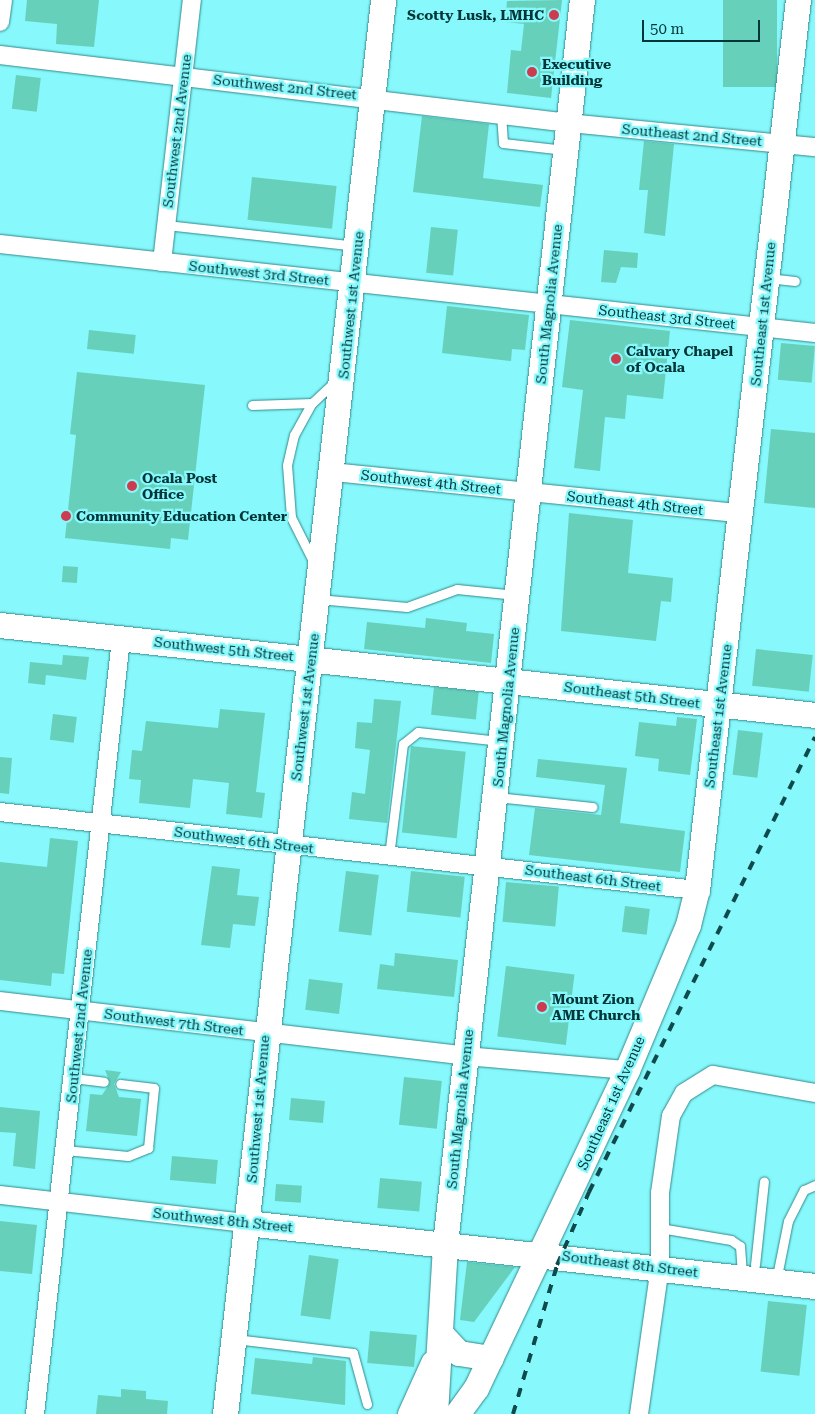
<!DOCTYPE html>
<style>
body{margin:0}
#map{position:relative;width:815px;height:1414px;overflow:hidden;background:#87f8fb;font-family:"Roboto Serif",serif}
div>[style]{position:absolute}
.building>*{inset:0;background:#66d0ba;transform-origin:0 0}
.roads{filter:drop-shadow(0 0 1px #318a8d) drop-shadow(0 0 1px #318a8d)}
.lane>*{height:9px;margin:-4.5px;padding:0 4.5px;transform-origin:4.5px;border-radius:4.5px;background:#fff}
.street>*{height:18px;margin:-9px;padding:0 9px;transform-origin:9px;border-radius:9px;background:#fff}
.secondary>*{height:25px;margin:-12.5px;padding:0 12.5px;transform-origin:12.5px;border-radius:12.5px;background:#fff}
.rail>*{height:4px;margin-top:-2px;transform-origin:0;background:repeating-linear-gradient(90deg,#0e494c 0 9px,transparent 0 18px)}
.dots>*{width:14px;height:14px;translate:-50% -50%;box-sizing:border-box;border:2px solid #87f8fb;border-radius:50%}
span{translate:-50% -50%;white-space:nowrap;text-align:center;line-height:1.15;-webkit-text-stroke:4.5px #87f8fb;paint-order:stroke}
.poi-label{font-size:14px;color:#003638;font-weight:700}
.right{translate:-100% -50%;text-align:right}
.left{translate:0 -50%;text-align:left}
.street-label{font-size:14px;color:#003638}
.scale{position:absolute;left:642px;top:20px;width:118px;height:22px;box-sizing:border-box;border:2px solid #003638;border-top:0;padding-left:6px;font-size:15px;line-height:18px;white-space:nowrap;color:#003638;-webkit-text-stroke:4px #87f8fb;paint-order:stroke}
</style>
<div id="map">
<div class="building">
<div style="clip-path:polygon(27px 0,99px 0,94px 47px,56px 44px,57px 24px,25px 21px)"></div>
<div style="clip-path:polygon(562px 0,551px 98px,507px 93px,511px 50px,521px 51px,524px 24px,505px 22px,507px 1px)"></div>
<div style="left:723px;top:0;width:54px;height:87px"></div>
<div style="left:16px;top:75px;width:25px;height:34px;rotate:7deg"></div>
<div style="clip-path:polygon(422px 116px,489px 124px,483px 178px,543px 185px,540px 207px,413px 192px)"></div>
<div style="clip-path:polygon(644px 141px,674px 144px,665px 236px,644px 233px,648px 190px,639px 190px)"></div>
<div style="left:252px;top:177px;width:85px;height:43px;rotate:6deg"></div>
<div style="left:431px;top:227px;width:27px;height:46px;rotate:6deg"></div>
<div style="clip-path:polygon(604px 250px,638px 253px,637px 268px,621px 267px,616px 283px,601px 282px)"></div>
<div style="clip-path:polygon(447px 306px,529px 315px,525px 350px,512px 349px,511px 361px,442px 353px)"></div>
<div style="clip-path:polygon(570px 320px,670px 331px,663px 399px,627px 395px,625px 419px,605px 417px,600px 471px,574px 468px,583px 390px,562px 387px)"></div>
<div style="left:89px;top:330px;width:47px;height:19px;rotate:6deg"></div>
<div style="left:781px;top:343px;width:34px;height:37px;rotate:5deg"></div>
<div style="clip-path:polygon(77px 372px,205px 385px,188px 540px,171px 538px,170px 549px,65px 538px,76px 435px,70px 434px)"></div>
<div style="clip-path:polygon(771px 429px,815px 433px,815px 508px,764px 503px)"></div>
<div style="clip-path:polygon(569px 513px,633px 520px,628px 573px,673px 578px,671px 602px,661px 601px,656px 641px,561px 631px)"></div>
<div style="left:63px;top:566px;width:15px;height:16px;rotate:4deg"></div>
<div style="clip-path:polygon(426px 618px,467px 623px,466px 631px,494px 634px,491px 663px,364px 649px,367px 622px,425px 628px)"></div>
<div style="left:756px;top:649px;width:57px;height:37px;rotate:6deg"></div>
<div style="clip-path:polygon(63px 655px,89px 657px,86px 680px,46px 675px,45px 685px,28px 683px,30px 662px,62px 665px)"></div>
<div style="left:434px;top:687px;width:45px;height:28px;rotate:6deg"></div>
<div style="clip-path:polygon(374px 699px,401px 701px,387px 823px,349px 819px,352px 792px,365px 794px,370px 750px,355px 748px,357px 722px,372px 723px)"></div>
<div style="clip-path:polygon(220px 709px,265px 713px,256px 792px,265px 793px,262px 818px,226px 814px,229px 783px,193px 779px,190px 808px,139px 803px,141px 780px,129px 779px,132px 750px,142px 751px,146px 721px,218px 728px)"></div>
<div style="left:53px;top:714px;width:24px;height:26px;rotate:7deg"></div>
<div style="clip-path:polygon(677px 717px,697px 719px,690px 775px,658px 771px,659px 759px,635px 756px,639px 722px,676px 726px)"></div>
<div style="left:738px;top:730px;width:25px;height:45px;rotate:7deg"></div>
<div style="left:411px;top:746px;width:55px;height:87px;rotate:6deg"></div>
<div style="clip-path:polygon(0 757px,12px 758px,9px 794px,0 793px)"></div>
<div style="clip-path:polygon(538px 759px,627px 768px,620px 823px,685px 831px,680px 872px,529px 855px,535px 808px,601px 815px,605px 785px,536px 777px)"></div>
<div style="clip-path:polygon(50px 838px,78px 841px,64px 974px,52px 973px,51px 986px,0 980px,0 862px,47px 867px)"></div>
<div style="clip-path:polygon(212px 866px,240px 869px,237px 895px,259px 897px,255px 926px,233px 924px,230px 948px,201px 945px)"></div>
<div style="left:346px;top:871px;width:33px;height:61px;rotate:7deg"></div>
<div style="left:411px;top:871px;width:54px;height:41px;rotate:6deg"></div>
<div style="left:506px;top:882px;width:53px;height:40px;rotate:5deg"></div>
<div style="left:625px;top:906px;width:25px;height:26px;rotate:7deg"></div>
<div style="clip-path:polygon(395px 953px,458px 960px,454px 997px,377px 989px,380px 964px,394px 966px)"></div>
<div style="left:506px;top:966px;width:69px;height:71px;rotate:7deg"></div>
<div style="left:309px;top:979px;width:34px;height:31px;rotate:7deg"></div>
<div style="clip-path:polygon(105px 1070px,121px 1072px,114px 1084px,119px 1097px,141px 1099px,137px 1136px,86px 1131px,90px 1094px,102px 1095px,110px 1083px)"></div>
<div style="left:404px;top:1077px;width:38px;height:48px;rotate:6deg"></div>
<div style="left:291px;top:1098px;width:34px;height:22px;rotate:5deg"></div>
<div style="clip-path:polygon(0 1107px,40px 1111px,35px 1169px,13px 1166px,16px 1133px,0 1132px)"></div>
<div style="left:172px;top:1156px;width:46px;height:24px;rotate:5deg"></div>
<div style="left:380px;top:1178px;width:42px;height:30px;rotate:5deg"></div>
<div style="left:276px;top:1184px;width:26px;height:17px;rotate:4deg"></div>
<div style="clip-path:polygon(0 1221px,37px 1225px,32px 1274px,0 1271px)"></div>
<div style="left:309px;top:1255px;width:30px;height:61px;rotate:8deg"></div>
<div style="clip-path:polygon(467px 1262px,515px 1267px,474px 1322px,460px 1320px)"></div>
<div style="left:768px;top:1301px;width:39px;height:71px;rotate:6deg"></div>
<div style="left:370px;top:1331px;width:47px;height:32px;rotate:5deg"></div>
<div style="clip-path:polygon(313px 1357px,346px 1361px,345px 1405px,251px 1394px,255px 1358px,312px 1364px)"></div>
<div style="clip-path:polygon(121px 1389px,146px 1391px,146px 1399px,168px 1401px,167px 1414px,96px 1414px,98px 1395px,121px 1397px)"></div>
</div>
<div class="roads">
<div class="lane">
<div style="left:501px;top:114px;width:29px;rotate:86deg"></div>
<div style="left:503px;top:143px;width:62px;rotate:6.4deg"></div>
<div style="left:166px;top:225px;width:190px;rotate:6.3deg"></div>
<div style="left:767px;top:278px;width:28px;rotate:6deg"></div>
<div style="left:252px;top:405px;width:60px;rotate:-1.9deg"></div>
<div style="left:314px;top:563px;width:51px;rotate:-116.6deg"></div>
<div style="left:291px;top:517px;width:52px;rotate:-94.4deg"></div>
<div style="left:287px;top:465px;width:31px;rotate:-77deg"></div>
<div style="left:294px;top:435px;width:37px;rotate:-61deg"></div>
<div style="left:312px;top:403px;width:33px;rotate:-43deg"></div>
<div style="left:318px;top:599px;width:89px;rotate:5.1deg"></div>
<div style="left:407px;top:607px;width:53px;rotate:-19.8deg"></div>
<div style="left:457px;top:589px;width:59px;rotate:5.8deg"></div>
<div style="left:496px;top:797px;width:97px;rotate:5.9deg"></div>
<div style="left:389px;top:856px;width:113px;rotate:-82.9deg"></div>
<div style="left:403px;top:744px;width:19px;rotate:-39deg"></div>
<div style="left:418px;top:732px;width:81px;rotate:6.3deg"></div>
<div style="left:73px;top:1078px;width:31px;rotate:7deg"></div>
<div style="left:65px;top:1150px;width:63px;rotate:5.4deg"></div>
<div style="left:128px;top:1156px;width:22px;rotate:-22deg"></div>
<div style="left:148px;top:1148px;width:60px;rotate:-84.3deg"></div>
<div style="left:154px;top:1088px;width:34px;rotate:-173deg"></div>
<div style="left:660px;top:1228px;width:72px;rotate:9.6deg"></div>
<div style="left:731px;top:1240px;width:11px;rotate:34deg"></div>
<div style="left:740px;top:1246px;width:29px;rotate:86deg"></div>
<div style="left:755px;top:1265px;width:84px;rotate:-83.9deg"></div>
<div style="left:776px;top:1281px;width:61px;rotate:-78.7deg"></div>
<div style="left:788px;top:1221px;width:35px;rotate:-63deg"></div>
<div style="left:804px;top:1190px;width:12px;rotate:-24deg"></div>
<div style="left:235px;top:1339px;width:119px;rotate:6.8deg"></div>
<div style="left:353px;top:1353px;width:53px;rotate:74.6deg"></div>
</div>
<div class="street">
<div style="left:0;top:22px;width:22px;rotate:-82deg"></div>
<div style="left:0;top:55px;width:573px;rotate:6.81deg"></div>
<div style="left:569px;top:123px;width:247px;rotate:5.6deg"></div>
<div style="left:0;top:244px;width:820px;rotate:6.23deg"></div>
<div style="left:162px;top:262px;width:264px;rotate:-83.5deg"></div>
<div style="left:333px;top:472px;width:409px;rotate:5.8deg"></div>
<div style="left:0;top:812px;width:701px;rotate:6.39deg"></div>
<div style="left:0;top:1001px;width:469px;rotate:6.7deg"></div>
<div style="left:466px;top:1056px;width:162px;rotate:5deg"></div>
<div style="left:0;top:1195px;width:249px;rotate:6.5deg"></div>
<div style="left:35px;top:1414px;width:780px;rotate:-83.67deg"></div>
<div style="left:639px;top:1414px;width:148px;rotate:-81.9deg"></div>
<div style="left:660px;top:1267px;width:74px;rotate:-90deg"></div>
<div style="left:660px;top:1193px;width:78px;rotate:-81.9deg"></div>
<div style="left:671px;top:1116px;width:26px;rotate:-61deg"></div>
<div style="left:684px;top:1093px;width:34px;rotate:-32deg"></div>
<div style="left:713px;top:1075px;width:104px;rotate:10deg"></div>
</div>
<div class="secondary">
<div style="left:0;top:625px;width:820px;rotate:6.3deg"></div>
<div style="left:247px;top:1223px;width:571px;rotate:6.33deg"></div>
<div style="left:441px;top:1334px;width:26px;rotate:47deg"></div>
<div style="left:459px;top:1353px;width:32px;rotate:9deg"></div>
<div style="left:225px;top:1414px;width:1423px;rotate:-83.62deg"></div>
<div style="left:410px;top:1414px;width:56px;rotate:-65.7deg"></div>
<div style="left:435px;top:1414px;width:170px;rotate:-86.6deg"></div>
<div style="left:445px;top:1244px;width:1252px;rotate:-83.72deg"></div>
<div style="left:457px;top:1414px;width:32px;rotate:-54deg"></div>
<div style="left:476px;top:1388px;width:352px;rotate:-64.6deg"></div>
<div style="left:627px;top:1070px;width:157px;rotate:-67.2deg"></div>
<div style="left:688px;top:925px;width:36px;rotate:-76deg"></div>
<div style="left:697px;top:890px;width:896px;rotate:-83.53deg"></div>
</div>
</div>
<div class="rail">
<div style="left:513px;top:1414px;width:155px;rotate:-73.5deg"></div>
<div style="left:557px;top:1265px;width:80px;rotate:-66.3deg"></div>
<div style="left:589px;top:1192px;width:508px;rotate:-63.59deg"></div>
</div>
<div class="dots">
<div style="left:554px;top:15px;background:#cc3c4e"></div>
<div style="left:532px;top:72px;background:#cc3c4e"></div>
<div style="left:616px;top:359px;background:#cc3c4e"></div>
<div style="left:132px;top:486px;background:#cc3c4e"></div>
<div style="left:66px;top:516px;background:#cc3c4e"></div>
<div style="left:542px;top:1007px;background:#cc3c4e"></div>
</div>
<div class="poi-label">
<span class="right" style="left:544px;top:15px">Scotty Lusk, LMHC</span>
<span class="left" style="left:542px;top:72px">Executive<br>Building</span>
<span class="left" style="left:626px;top:359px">Calvary Chapel<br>of Ocala</span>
<span class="left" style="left:142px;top:486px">Ocala Post<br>Office</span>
<span class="left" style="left:76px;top:516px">Community Education Center</span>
<span class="left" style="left:552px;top:1007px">Mount Zion<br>AME Church</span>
</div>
<div class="street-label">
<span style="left:285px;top:87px;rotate:6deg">Southwest 2nd Street</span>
<span style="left:177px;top:131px;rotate:-83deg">Southwest 2nd Avenue</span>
<span style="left:692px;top:135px;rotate:5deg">Southeast 2nd Street</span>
<span style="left:259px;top:273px;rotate:6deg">Southwest 3rd Street</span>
<span style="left:549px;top:304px;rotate:-84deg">South Magnolia Avenue</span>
<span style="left:351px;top:305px;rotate:-84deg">Southwest 1st Avenue</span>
<span style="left:763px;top:314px;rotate:-84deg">Southeast 1st Avenue</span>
<span style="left:667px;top:317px;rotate:6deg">Southeast 3rd Street</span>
<span style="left:431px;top:482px;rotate:6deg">Southwest 4th Street</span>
<span style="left:635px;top:503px;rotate:6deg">Southeast 4th Street</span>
<span style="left:224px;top:649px;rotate:6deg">Southwest 5th Street</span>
<span style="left:632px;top:695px;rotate:7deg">Southeast 5th Street</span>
<span style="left:305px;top:707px;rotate:-83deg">Southwest 1st Avenue</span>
<span style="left:506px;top:707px;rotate:-84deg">South Magnolia Avenue</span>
<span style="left:718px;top:716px;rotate:-83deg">Southeast 1st Avenue</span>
<span style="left:244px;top:840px;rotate:7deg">Southwest 6th Street</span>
<span style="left:593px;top:878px;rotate:7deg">Southeast 6th Street</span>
<span style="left:174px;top:1022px;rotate:7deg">Southwest 7th Street</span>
<span style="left:79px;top:1026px;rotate:-84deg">Southwest 2nd Avenue</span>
<span style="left:611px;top:1103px;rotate:-66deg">Southeast 1st Avenue</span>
<span style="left:258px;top:1109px;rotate:-85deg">Southwest 1st Avenue</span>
<span style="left:460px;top:1109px;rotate:-84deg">South Magnolia Avenue</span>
<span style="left:223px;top:1220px;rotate:6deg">Southwest 8th Street</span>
<span style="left:630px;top:1264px;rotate:7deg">Southeast 8th Street</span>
</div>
<div class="scale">50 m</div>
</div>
